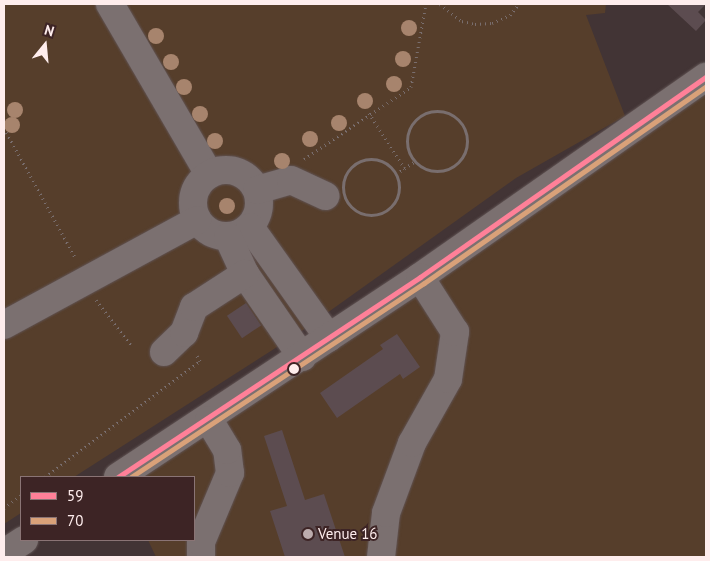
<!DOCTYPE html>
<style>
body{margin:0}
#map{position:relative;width:710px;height:561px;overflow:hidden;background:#423435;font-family:"PT Sans",sans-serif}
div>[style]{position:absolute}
.green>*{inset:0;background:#563e2b}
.building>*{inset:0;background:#5c4c50;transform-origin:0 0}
.path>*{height:3px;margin-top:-1.5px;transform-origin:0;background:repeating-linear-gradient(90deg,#796e6e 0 1px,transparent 0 5px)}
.path>.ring{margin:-1.5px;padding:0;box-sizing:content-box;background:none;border:3px solid #796e6e;border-radius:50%}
.roads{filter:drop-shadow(0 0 1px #605353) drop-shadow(0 0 1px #605353)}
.minor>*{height:28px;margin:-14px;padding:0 14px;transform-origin:14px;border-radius:14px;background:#7b7070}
.minor>.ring{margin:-14px;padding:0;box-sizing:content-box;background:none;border:28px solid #7b7070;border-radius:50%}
.bus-1>*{height:5px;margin:-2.5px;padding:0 2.5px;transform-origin:2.5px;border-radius:2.5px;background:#ff8098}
.bus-2>*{height:5px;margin:-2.5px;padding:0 2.5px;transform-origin:2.5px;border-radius:2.5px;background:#d9a179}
.trees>*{width:16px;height:16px;margin:-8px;border-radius:50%;background:#a7846d}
.dots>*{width:14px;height:14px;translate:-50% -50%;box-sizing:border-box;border:2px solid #3d2425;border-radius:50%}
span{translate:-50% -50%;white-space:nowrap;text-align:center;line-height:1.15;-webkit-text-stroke:4px #3d2425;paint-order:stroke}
.poi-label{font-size:15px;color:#feeded}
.left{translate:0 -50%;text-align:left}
.frame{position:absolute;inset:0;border:5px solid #feeded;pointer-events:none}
.legend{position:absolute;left:20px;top:476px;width:175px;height:65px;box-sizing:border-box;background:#3d2425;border:1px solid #8a7475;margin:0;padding:6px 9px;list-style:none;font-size:15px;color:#feeded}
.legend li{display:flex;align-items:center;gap:10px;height:25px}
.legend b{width:25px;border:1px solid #8a7475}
.north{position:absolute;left:20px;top:20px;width:50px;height:50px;-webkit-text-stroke:4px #3d2425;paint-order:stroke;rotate:17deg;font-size:14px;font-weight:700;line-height:20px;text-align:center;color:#feeded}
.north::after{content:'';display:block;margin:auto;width:18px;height:22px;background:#feeded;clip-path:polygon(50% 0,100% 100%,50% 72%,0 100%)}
</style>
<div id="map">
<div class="green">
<div style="clip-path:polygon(4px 4px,606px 4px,605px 13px,586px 15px,625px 116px,516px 178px,299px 333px,74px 477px,21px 477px,21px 513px,4px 524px)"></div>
<div style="clip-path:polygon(706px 91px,706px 557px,156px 557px,148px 540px,194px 540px,194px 477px,137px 477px)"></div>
</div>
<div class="building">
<div style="clip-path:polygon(667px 4px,706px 4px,698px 12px,706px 20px,696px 31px)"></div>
<div style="left:246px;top:303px;width:27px;height:23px;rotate:56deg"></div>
<div style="clip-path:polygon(397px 334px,420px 367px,403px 379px,400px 374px,337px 418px,320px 393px,383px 349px,380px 345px)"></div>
<div style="clip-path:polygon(282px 430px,305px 500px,324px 494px,345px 557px,285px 557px,270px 511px,287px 506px,264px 436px)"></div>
</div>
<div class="path">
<div style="left:440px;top:4px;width:28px;rotate:38deg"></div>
<div style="left:462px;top:21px;width:13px;rotate:13deg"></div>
<div style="left:475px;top:24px;width:17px;rotate:-3deg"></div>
<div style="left:492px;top:23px;width:20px;rotate:-24deg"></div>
<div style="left:510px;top:15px;width:14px;rotate:-51deg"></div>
<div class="ring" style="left:407px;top:111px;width:57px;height:57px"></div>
<div style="left:369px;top:113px;width:67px;rotate:57.3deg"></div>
<div style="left:4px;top:128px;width:149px;rotate:61.2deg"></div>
<div class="ring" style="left:343px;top:159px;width:53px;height:53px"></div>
<div style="left:304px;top:159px;width:129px;rotate:-33.9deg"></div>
<div style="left:411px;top:87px;width:84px;rotate:-79.8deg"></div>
<div style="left:396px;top:174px;width:23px;rotate:-34deg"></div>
<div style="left:96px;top:300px;width:57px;rotate:52.1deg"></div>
<div style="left:45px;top:477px;width:194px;rotate:-36.8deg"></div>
<div style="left:200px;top:361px;width:8px;rotate:-120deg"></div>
<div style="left:4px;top:508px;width:21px;rotate:-37deg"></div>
</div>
<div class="roads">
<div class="minor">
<div style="left:110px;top:4px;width:197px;rotate:59.8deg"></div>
<div class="ring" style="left:193px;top:170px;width:38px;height:38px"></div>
<div style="left:257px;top:190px;width:35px;rotate:-16deg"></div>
<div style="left:291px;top:180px;width:38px;rotate:25deg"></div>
<div style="left:250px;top:227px;width:136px;rotate:54.6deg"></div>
<div style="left:228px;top:237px;width:41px;rotate:65.3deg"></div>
<div style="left:245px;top:274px;width:101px;rotate:55.5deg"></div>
<div style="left:4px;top:325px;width:220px;rotate:-28.5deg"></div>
<div style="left:164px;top:352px;width:28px;rotate:-44deg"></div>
<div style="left:184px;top:333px;width:28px;rotate:-69deg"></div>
<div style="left:194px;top:307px;width:61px;rotate:-32.9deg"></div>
<div style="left:118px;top:477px;width:362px;rotate:-33.5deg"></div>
<div style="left:420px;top:277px;width:349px;rotate:-35deg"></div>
<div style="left:4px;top:553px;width:24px;rotate:-33deg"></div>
<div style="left:201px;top:557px;width:15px;rotate:-90deg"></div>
<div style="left:201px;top:542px;width:75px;rotate:-67.2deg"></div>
<div style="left:230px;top:473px;width:23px;rotate:-97deg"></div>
<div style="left:227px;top:450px;width:35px;rotate:-121deg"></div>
<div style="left:381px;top:557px;width:44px;rotate:-83.5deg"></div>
<div style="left:386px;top:513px;width:75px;rotate:-69.6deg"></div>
<div style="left:412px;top:443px;width:73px;rotate:-60.6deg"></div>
<div style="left:448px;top:379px;width:48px;rotate:-81.5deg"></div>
<div style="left:455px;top:332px;width:65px;rotate:-122.5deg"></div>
</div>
</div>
<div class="bus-1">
<div style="left:118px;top:477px;width:362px;rotate:-33.5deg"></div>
<div style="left:420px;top:277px;width:349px;rotate:-35deg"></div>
</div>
<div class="bus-2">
<div style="left:131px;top:477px;width:351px;rotate:-33.5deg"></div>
<div style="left:424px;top:283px;width:344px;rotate:-34.9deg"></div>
</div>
<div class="trees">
<div style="left:409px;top:28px"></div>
<div style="left:156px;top:36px"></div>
<div style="left:403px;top:59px"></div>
<div style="left:171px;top:62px"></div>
<div style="left:394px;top:84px"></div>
<div style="left:184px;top:87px"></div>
<div style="left:365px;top:101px"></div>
<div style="left:15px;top:110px"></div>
<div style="left:200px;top:114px"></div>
<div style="left:339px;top:123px"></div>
<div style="left:12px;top:125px"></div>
<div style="left:310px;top:139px"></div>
<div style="left:215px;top:141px"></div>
<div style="left:282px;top:161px"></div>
<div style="left:227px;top:206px"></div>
</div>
<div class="dots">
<div style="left:294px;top:369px;background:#feeded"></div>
<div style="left:308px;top:534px;background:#bcacad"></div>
</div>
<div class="poi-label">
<span class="left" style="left:318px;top:534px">Venue 16</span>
</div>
<div class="frame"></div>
<ul class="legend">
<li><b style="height:6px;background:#ff8098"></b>59</li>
<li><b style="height:6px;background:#d9a179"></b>70</li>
</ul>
<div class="north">N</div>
</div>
